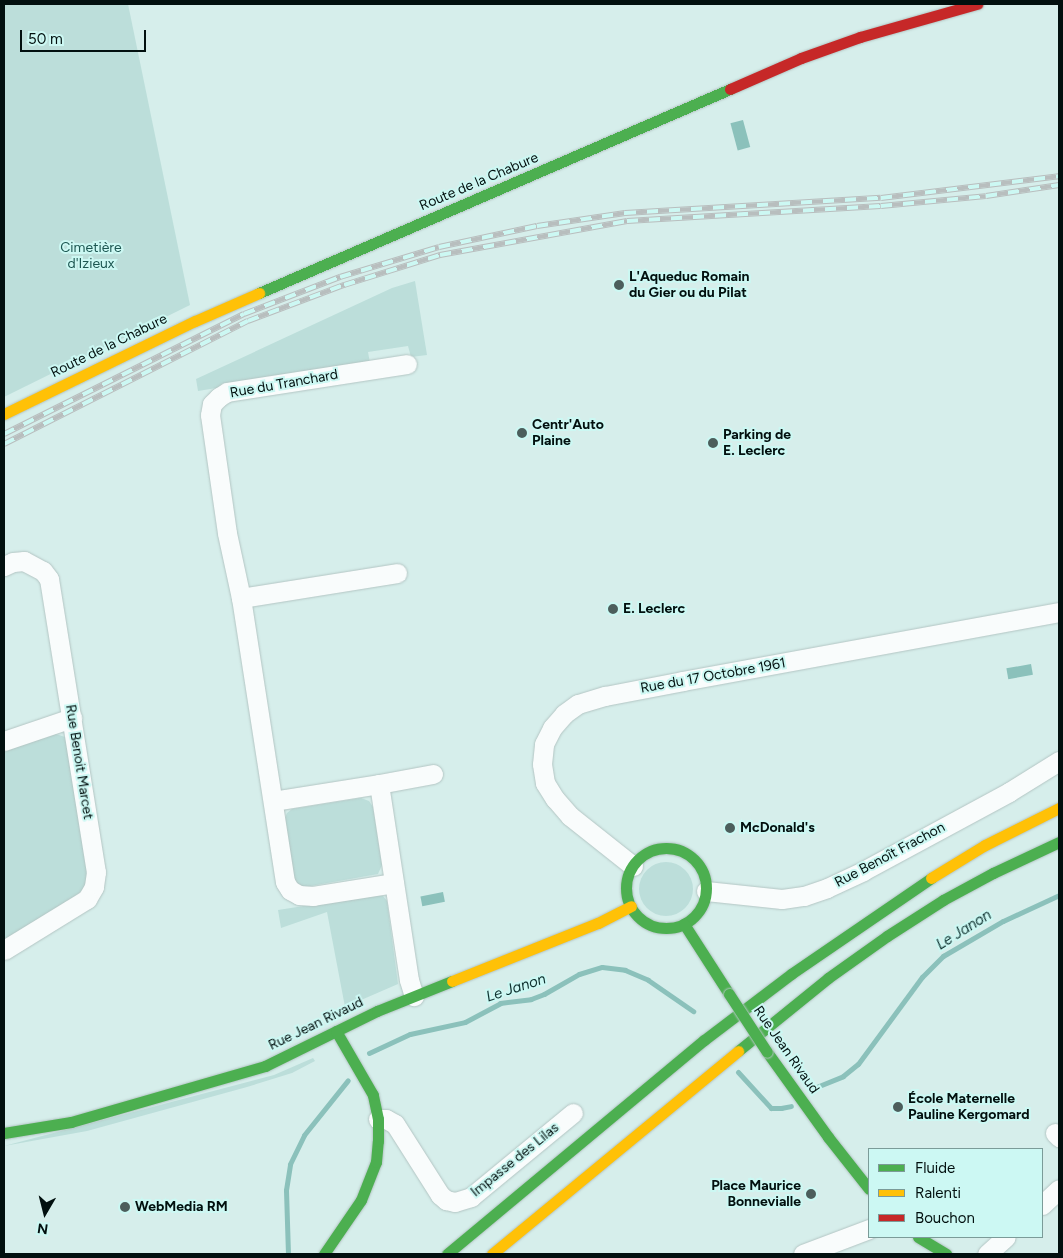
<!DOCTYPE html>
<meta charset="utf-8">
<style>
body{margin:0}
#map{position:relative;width:1063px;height:1258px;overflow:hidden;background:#d6eeeb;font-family:Figtree,sans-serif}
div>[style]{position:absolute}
.green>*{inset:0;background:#bcdeda}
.round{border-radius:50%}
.water>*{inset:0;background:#8bc1bb;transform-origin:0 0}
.stream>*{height:5px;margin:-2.5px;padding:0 2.5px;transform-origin:2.5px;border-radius:2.5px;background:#8bc1bb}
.roads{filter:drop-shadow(0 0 1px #b3c5c3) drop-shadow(0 0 1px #b3c5c3)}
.street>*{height:19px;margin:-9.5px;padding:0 9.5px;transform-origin:9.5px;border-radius:9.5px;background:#f9fcfc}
.fast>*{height:11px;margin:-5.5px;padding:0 5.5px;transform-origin:5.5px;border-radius:5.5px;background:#4caf50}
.fast>.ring{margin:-5.5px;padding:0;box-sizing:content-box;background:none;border:11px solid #4caf50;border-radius:50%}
.slow>*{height:11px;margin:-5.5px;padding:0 5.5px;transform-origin:5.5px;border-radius:5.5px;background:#ffc107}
.jam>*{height:11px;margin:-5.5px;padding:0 5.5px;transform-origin:5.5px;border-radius:5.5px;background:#c62828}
.rail>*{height:5.5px;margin-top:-2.75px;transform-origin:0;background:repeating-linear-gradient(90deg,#ccf8f3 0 11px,#b8bebe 0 22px);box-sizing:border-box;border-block:1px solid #b8bebe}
.bridges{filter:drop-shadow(0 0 1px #b3c5c3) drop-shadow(0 0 1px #b3c5c3)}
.fast-bridge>*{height:11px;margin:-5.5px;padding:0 5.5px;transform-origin:5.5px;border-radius:5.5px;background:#4caf50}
.dots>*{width:14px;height:14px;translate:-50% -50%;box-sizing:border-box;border:2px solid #ccf8f3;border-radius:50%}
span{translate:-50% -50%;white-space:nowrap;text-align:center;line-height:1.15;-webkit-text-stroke:4px #ccf8f3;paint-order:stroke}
.street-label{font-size:14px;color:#02100f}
.park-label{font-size:14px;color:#1c5651}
.poi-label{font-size:14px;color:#02100f;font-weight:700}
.left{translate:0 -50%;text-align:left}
.right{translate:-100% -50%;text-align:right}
.water-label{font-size:15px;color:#0f312f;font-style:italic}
.frame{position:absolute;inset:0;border:5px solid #02100f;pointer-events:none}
.legend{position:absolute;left:868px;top:1148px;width:175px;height:90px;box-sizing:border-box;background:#ccf8f3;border:1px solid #7b9b98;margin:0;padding:6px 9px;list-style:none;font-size:15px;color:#02100f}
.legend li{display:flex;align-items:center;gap:10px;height:25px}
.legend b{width:25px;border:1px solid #7b9b98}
.north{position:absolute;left:20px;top:1188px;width:50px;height:50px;-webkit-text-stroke:4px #ccf8f3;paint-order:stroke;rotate:188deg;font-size:14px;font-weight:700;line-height:20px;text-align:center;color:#02100f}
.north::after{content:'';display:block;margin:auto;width:18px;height:22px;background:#02100f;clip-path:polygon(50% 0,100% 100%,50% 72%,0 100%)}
.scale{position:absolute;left:20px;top:30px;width:126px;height:22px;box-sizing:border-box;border:2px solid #02100f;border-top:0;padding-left:6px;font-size:15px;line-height:18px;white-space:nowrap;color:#02100f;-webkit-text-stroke:4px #ccf8f3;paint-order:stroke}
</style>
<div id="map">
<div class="green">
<div style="clip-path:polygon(4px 4px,128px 4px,190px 305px,4px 397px)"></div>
<div style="clip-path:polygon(415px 281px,427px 355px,411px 357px,408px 346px,368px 352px,370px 363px,198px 391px,196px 379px,392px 288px)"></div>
<div style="clip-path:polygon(53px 733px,65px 737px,68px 743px,88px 877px,83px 889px,78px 894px,4px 940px,4px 752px)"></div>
<div style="clip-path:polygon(361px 798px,369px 801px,373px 807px,382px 865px,378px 874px,305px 887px,297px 885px,294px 880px,284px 821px,287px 813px,292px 809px)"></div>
<div class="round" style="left:639px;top:862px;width:54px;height:54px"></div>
<div style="clip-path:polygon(374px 895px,383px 896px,387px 901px,398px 984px,345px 1007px,327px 912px,281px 928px,278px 910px)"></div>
<div style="clip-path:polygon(313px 1058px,315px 1061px,292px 1073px,247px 1087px,87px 1131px,4px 1146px,274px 1075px)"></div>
</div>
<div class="water">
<div style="left:743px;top:120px;width:28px;height:13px;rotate:75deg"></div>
<div style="left:1031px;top:664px;width:11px;height:25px;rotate:80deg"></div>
<div style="left:443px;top:892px;width:10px;height:23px;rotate:79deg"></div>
</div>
<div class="stream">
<div style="left:369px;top:1053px;width:45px;rotate:-24.9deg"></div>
<div style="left:410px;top:1034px;width:56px;rotate:-12.3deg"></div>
<div style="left:465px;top:1022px;width:40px;rotate:-28deg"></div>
<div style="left:500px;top:1003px;width:31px;rotate:-7deg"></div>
<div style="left:531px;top:999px;width:14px;rotate:-21deg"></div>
<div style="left:544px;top:994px;width:40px;rotate:-29.7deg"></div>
<div style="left:579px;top:974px;width:24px;rotate:-17deg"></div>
<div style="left:602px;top:967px;width:23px;rotate:7deg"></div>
<div style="left:625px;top:970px;width:25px;rotate:23deg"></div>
<div style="left:648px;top:980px;width:55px;rotate:34.6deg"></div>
<div style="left:738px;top:1072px;width:49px;rotate:47.5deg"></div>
<div style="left:771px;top:1108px;width:10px"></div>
<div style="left:781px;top:1108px;width:10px;rotate:-11deg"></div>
<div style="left:814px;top:1088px;width:31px;rotate:-22deg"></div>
<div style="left:843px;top:1076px;width:19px;rotate:-39deg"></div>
<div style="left:858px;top:1064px;width:108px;rotate:-53.7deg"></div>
<div style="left:922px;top:977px;width:30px;rotate:-45deg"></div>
<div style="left:943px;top:956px;width:69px;rotate:-30.3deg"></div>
<div style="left:1003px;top:921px;width:62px;rotate:-24.9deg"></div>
<div style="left:288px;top:1254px;width:64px;rotate:-91.8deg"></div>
<div style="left:286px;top:1190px;width:26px;rotate:-81deg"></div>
<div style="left:290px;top:1164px;width:32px;rotate:-64deg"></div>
<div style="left:304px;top:1135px;width:70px;rotate:-51.3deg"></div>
</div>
<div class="roads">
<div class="street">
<div style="left:4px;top:566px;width:10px;rotate:-24deg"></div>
<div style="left:13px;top:562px;width:11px;rotate:-5deg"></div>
<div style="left:24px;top:561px;width:21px;rotate:28deg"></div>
<div style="left:43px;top:571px;width:10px;rotate:53deg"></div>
<div style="left:49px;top:579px;width:297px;rotate:80.9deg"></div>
<div style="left:96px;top:872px;width:15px;rotate:98deg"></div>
<div style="left:94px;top:887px;width:14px;rotate:120deg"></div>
<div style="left:87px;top:899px;width:97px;rotate:148.4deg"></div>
<div style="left:241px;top:598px;width:158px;rotate:-9.1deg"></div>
<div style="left:4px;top:741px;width:72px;rotate:-18.7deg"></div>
<div style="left:379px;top:784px;width:55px;rotate:-10.5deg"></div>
<div style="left:273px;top:801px;width:107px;rotate:-9.1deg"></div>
<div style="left:379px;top:784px;width:198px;rotate:81.3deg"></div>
<div style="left:409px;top:980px;width:17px;rotate:73deg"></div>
<div style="left:633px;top:866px;width:80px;rotate:-141.6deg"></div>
<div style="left:570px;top:816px;width:23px;rotate:-131deg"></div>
<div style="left:555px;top:799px;width:19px;rotate:-122deg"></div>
<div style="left:545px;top:783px;width:19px;rotate:-99deg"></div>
<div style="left:542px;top:764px;width:20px;rotate:-84deg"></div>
<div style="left:544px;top:744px;width:18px;rotate:-63deg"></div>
<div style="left:552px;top:728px;width:18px;rotate:-49deg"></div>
<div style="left:564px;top:714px;width:17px;rotate:-36deg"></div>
<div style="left:578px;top:704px;width:28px;rotate:-17deg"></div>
<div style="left:605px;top:696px;width:79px;rotate:-10.9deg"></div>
<div style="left:683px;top:681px;width:382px;rotate:-10.4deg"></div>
<div style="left:394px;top:883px;width:82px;rotate:170.9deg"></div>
<div style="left:313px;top:896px;width:14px;rotate:-176deg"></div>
<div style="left:299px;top:895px;width:10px;rotate:-151deg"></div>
<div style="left:290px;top:890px;width:9px;rotate:-122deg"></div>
<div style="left:285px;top:882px;width:287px;rotate:-98.8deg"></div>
<div style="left:241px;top:598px;width:66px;rotate:-102.2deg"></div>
<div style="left:227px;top:533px;width:119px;rotate:-98.2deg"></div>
<div style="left:210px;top:415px;width:11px;rotate:-80deg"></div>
<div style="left:212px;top:404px;width:10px;rotate:-45deg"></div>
<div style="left:219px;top:397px;width:9px;rotate:-32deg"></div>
<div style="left:227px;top:392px;width:182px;rotate:-8.8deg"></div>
<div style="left:706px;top:891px;width:76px;rotate:6deg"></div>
<div style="left:782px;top:899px;width:22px;rotate:-8deg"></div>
<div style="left:804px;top:896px;width:24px;rotate:-19deg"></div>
<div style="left:827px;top:888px;width:40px;rotate:-25deg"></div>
<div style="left:863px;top:871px;width:166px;rotate:-28.4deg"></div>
<div style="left:1009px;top:792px;width:59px;rotate:-31.8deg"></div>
<div style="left:378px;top:1119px;width:8px"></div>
<div style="left:386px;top:1119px;width:10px;rotate:29deg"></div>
<div style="left:395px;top:1124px;width:84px;rotate:57.6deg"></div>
<div style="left:440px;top:1195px;width:8px;rotate:40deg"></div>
<div style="left:446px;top:1200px;width:9px;rotate:13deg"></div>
<div style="left:455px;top:1202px;width:17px;rotate:-17deg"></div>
<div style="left:471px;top:1197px;width:132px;rotate:-39.5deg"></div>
<div style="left:1055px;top:1133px;width:6px;rotate:45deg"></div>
<div style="left:1042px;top:1205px;width:23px;rotate:-43deg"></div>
<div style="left:803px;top:1254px;width:71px;rotate:-20.7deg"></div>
<div style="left:987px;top:1254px;width:25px;rotate:-42deg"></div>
</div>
<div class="fast">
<div style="left:259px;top:293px;width:513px;rotate:-23.42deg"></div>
<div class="ring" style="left:626px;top:848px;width:69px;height:69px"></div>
<div style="left:684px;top:924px;width:83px;rotate:57.3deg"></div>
<div style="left:738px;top:1051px;width:116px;rotate:-39deg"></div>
<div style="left:828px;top:978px;width:72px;rotate:-35.4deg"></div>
<div style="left:887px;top:936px;width:67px;rotate:-32.7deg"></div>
<div style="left:943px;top:900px;width:57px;rotate:-28.4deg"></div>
<div style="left:993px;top:873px;width:73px;rotate:-25.2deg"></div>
<div style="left:767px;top:1052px;width:105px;rotate:54.3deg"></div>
<div style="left:828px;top:1137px;width:66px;rotate:51.7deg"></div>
<div style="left:4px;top:1133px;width:68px;rotate:-9.3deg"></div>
<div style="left:71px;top:1122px;width:202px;rotate:-16.1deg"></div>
<div style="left:265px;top:1066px;width:125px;rotate:-26.2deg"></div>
<div style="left:377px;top:1011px;width:81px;rotate:-21.8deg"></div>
<div style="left:918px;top:1237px;width:33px;rotate:31deg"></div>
<div style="left:324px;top:1254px;width:65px;rotate:-55.6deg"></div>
<div style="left:361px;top:1200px;width:41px;rotate:-68.5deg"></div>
<div style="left:376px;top:1162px;width:21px;rotate:-85deg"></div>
<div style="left:378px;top:1141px;width:22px;rotate:-90deg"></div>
<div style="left:378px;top:1119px;width:25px;rotate:-102deg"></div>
<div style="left:373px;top:1095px;width:74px;rotate:-120deg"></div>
<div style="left:447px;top:1254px;width:334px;rotate:-39.8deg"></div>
<div style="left:704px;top:1040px;width:109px;rotate:-37.2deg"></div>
<div style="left:791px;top:974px;width:170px;rotate:-34.4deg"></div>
</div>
<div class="slow">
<div style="left:4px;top:414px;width:212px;rotate:-26deg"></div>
<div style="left:195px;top:321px;width:70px;rotate:-23.6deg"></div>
<div style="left:931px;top:878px;width:63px;rotate:-31.4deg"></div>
<div style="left:985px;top:845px;width:83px;rotate:-26.6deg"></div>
<div style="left:452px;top:981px;width:157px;rotate:-21.7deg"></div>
<div style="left:598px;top:923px;width:37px;rotate:-27deg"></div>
<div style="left:492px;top:1254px;width:319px;rotate:-39.5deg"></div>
</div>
<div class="jam">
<div style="left:730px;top:89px;width:77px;rotate:-23.6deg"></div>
<div style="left:801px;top:58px;width:63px;rotate:-19.6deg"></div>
<div style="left:860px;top:37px;width:122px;rotate:-15.8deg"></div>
</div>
</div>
<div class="rail">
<div style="left:4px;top:434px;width:268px;rotate:-26.6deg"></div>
<div style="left:244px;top:314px;width:103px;rotate:-21.1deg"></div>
<div style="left:340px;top:277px;width:103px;rotate:-16.9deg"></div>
<div style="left:439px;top:247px;width:100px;rotate:-12.1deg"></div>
<div style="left:537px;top:226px;width:89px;rotate:-8.4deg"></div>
<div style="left:625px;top:213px;width:256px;rotate:-3.4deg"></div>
<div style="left:881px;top:198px;width:179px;rotate:-7deg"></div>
<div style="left:4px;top:444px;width:273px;rotate:-26.8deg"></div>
<div style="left:248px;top:321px;width:103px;rotate:-20.6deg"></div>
<div style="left:344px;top:285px;width:101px;rotate:-17.4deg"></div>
<div style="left:440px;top:255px;width:190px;rotate:-10.3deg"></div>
<div style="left:627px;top:221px;width:254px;rotate:-3.4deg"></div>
<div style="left:881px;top:206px;width:105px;rotate:-5.4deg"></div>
<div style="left:986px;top:196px;width:74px;rotate:-8.6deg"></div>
</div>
<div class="bridges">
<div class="fast-bridge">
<div style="left:729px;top:994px;width:69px;rotate:56.8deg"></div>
</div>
</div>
<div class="dots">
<div style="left:619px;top:285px;background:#4c5e5c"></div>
<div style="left:522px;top:433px;background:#4c5e5c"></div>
<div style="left:713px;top:443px;background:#4c5e5c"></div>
<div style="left:613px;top:609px;background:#4c5e5c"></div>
<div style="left:730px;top:828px;background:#4c5e5c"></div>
<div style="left:898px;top:1107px;background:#4c5e5c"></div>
<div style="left:811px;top:1194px;background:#4c5e5c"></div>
<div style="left:125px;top:1207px;background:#4c5e5c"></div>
</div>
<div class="street-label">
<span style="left:479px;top:182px;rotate:-23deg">Route de la Chabure</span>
<span style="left:109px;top:346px;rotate:-26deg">Route de la Chabure</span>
<span style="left:284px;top:384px;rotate:-10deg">Rue du Tranchard</span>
<span style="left:713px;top:676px;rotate:-10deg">Rue du 17 Octobre 1961</span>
<span style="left:79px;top:762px;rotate:81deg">Rue Benoit Marcet</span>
<span style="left:890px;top:855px;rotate:-28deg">Rue Benoît Frachon</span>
<span style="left:316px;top:1024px;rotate:-26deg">Rue Jean Rivaud</span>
<span style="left:786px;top:1050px;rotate:55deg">Rue Jean Rivaud</span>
<span style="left:515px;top:1160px;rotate:-39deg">Impasse des Lilas</span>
</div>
<div class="park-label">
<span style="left:91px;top:256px">Cimetière<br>d'Izieux</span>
</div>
<div class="poi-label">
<span class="left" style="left:629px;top:285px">L'Aqueduc Romain<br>du Gier ou du Pilat</span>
<span class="left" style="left:532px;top:433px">Centr'Auto<br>Plaine</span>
<span class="left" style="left:723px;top:443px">Parking de<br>E. Leclerc</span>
<span class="left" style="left:623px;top:609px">E. Leclerc</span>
<span class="left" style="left:740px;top:828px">McDonald's</span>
<span class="left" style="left:908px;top:1107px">École Maternelle<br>Pauline Kergomard</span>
<span class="right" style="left:801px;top:1194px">Place Maurice<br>Bonnevialle</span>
<span class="left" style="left:135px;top:1207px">WebMedia RM</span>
</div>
<div class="water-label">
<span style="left:964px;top:930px;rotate:-32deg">Le Janon</span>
<span style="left:516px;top:988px;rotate:-18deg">Le Janon</span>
</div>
<div class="frame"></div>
<ul class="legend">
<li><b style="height:6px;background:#4caf50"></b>Fluide</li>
<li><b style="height:6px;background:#ffc107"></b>Ralenti</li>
<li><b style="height:6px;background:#c62828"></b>Bouchon</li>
</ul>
<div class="north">N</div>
<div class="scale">50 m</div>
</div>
